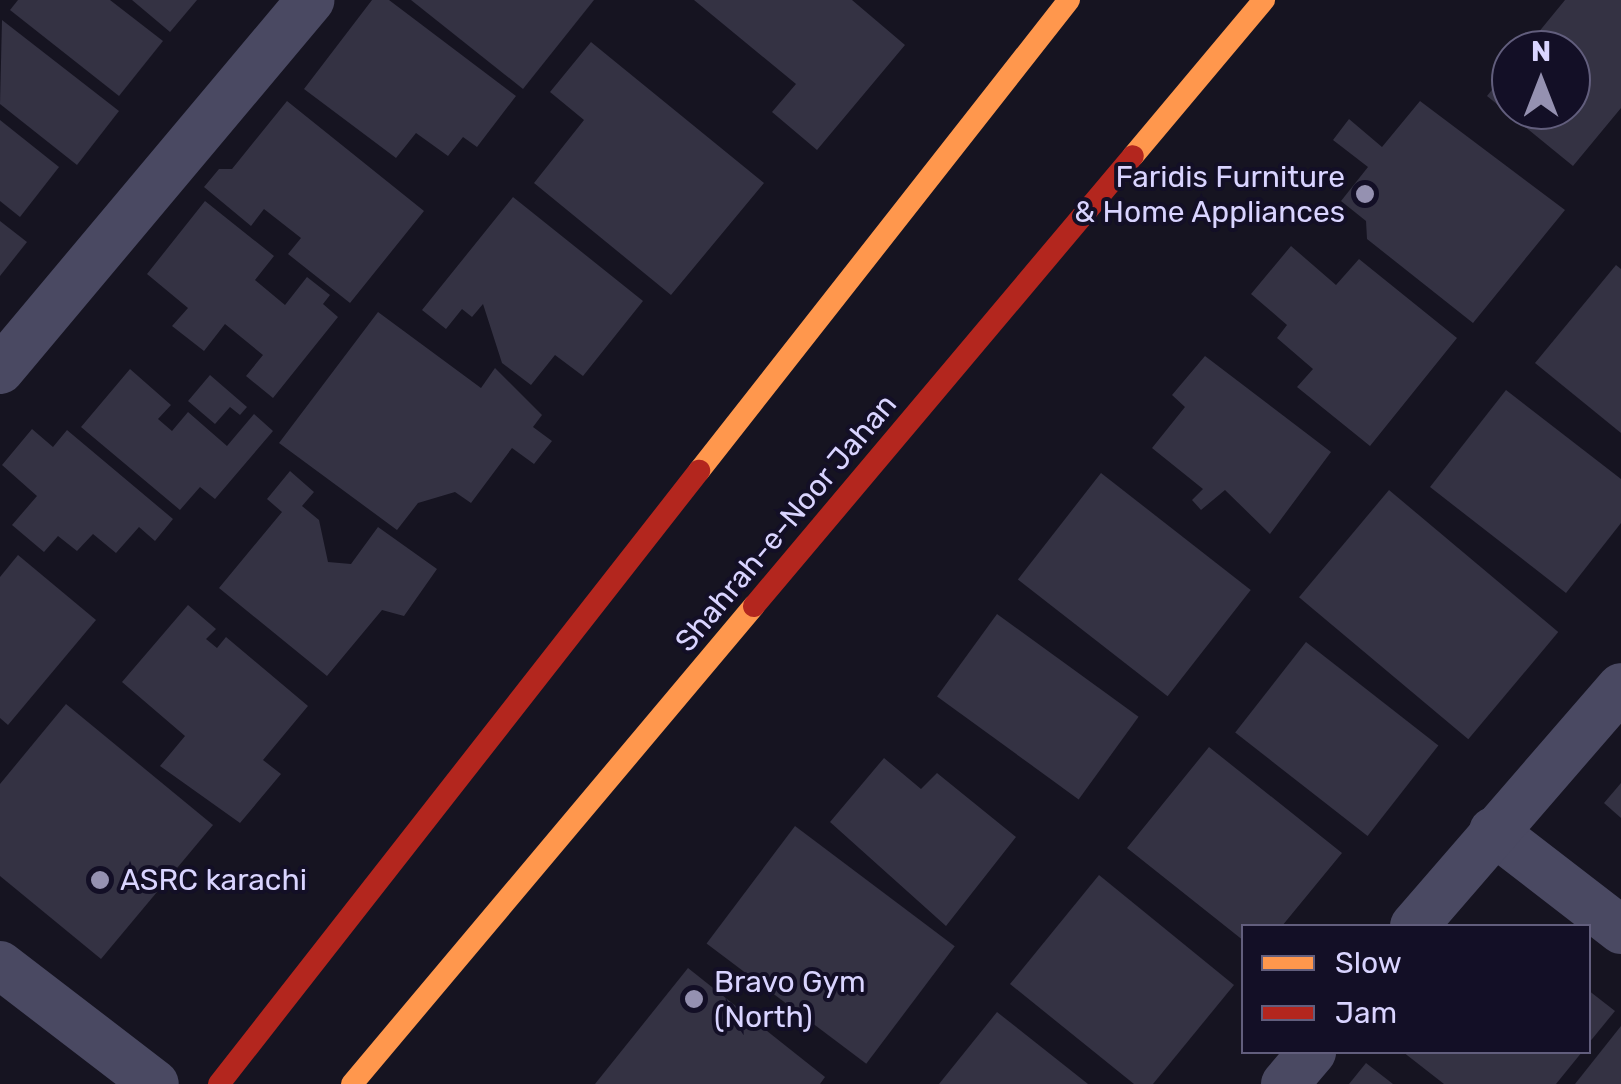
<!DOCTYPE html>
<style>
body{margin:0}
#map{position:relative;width:1621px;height:1084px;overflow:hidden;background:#161421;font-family:Rubik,sans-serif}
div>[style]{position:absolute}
.building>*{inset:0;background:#343243;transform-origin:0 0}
.street>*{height:48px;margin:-24px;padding:0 24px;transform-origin:24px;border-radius:24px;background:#4a4962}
.slow>*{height:22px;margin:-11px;padding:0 11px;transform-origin:11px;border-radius:11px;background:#ff974d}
.jam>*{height:22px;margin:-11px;padding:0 11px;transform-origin:11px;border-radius:11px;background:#b3261e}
.dots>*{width:28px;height:28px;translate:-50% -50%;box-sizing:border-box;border:5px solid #130f26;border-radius:50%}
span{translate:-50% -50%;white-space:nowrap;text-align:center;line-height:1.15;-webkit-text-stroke:8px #130f26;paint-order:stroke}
.poi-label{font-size:30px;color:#d9d4ff}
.right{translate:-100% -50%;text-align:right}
.left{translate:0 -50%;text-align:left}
.street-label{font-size:30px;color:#d9d4ff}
.legend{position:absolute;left:1241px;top:924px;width:350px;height:130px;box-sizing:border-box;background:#130f26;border:2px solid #625e7d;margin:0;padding:12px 18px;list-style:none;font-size:30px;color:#d9d4ff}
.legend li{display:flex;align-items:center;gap:20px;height:50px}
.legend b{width:50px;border:2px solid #625e7d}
.north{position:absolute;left:1491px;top:30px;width:100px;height:100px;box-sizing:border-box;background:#130f26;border:2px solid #625e7d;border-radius:50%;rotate:0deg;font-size:28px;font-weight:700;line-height:40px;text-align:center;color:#d9d4ff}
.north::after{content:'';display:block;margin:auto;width:35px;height:45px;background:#9591b1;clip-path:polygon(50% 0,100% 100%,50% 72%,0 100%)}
</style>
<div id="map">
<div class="building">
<div style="clip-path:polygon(18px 0,110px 0,163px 41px,119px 96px,10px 10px)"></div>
<div style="clip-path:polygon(132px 0,197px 0,170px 32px)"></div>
<div style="clip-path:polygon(372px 0,389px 0,516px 96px,477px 147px,463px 137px,448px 156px,416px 133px,396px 158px,304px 89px)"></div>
<div style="clip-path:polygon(411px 0,594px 0,523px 89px)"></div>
<div style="clip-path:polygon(694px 0,852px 0,905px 45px,817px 150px,772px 112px,796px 84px)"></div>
<div style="clip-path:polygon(1565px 0,1621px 0,1621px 108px,1573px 166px,1487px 96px,1511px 66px,1511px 110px,1571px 110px,1571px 50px,1524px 50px)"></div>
<div style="clip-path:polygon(2px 20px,119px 111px,77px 165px,0 104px)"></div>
<div style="clip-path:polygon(591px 42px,764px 183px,671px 295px,534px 183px,584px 120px,550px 92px)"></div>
<div style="clip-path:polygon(287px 101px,424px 211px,350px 303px,288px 254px,301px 238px,264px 209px,251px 226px,204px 187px,219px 169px,232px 169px)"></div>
<div style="clip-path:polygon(1420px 101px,1565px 210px,1473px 323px,1367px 239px,1366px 221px,1341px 201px,1368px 167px,1333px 140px,1349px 119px,1382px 147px)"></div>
<div style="clip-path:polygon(0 120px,59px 167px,20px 217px,0 201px)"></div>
<div style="clip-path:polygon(513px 197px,643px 301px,583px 376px,555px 355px,531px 385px,502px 363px,483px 304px,472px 317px,462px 309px,446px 329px,422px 310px)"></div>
<div style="clip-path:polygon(205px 201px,274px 256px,255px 280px,285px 305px,307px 277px,330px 295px,323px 304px,338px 317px,273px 398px,246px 376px,263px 355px,225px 324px,204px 351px,172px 326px,188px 308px,147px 274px)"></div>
<div style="clip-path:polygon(0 221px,27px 242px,0 276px)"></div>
<div style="clip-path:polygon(1291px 246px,1336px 285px,1359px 259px,1457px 338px,1370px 446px,1297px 387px,1313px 369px,1277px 338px,1287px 325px,1251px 294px)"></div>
<div style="clip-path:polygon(1616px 265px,1621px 269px,1621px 433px,1535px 363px)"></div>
<div style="clip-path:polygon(378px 312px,481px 388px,495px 368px,542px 415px,533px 427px,552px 441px,534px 464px,512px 448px,471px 503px,455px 492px,418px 503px,397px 530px,279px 443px)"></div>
<div style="clip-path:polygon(1205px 356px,1331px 452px,1270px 534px,1225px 490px,1201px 510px,1192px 500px,1203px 489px,1152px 448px,1185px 407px,1172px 395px)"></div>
<div style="clip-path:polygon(130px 369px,171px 405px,158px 419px,172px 431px,188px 412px,227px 446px,254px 414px,273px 431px,215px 499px,200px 487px,180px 510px,81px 427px)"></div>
<div style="clip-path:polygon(210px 375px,247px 407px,240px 415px,230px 407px,215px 424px,188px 401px)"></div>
<div style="clip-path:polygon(1506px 390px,1621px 479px,1621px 523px,1566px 593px,1430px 487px)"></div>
<div style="clip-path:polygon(32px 429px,53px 447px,67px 430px,173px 519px,155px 541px,139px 527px,116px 553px,93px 534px,77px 551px,58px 536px,44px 552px,12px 525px,37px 496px,2px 465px)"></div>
<div style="clip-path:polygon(290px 471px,314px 492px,302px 506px,319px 520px,328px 562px,351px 564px,378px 527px,437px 569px,404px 616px,382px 610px,327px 676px,219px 588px,282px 512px,267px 499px)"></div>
<div style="left:1101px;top:473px;width:190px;height:135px;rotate:38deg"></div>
<div style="left:1389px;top:490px;width:221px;height:140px;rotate:40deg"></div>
<div style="clip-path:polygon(18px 555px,96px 620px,8px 725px,0 718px,0 577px)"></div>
<div style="clip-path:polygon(188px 605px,216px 629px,206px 639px,217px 648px,226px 637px,308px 706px,263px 760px,281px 774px,240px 823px,160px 766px,185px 736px,122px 682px)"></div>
<div style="left:997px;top:614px;width:175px;height:102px;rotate:36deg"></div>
<div style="left:1306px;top:642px;width:168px;height:115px;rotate:38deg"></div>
<div style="clip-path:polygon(66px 704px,213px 825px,101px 959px,0 876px,0 784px)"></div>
<div style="clip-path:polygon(1209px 747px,1342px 853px,1282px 926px,1244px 926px,1244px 941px,1127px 848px)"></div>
<div style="clip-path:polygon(884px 758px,921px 789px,937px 773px,1016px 837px,946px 926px,830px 822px)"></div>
<div style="clip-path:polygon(1621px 783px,1621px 818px,1604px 803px)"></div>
<div style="left:795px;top:826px;width:200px;height:147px;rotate:37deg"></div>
<div style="clip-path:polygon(1099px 875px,1234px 985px,1153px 1084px,1134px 1084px,1010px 984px)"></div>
<div style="clip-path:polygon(688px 968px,825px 1077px,820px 1084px,595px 1084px)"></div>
<div style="clip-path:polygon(1588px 990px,1615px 1011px,1588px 1044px)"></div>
<div style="clip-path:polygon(997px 1012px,1088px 1084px,939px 1084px)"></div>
<div style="clip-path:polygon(1621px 1026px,1621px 1084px,1575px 1084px)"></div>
<div style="clip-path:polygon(1403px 1052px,1582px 1052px,1556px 1084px,1444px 1084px)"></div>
<div style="clip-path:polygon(1366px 1063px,1393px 1084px,1349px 1084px)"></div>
</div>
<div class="street">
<div style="left:0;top:370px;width:483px;rotate:-50deg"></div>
<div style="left:1493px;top:831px;width:162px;rotate:37.7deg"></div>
<div style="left:1414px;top:926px;width:316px;rotate:-49.1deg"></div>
<div style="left:0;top:965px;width:195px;rotate:37.5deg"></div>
<div style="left:1285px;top:1084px;width:42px;rotate:-49.8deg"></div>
</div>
<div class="slow">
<div style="left:1133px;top:156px;width:204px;rotate:-50deg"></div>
<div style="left:699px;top:471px;width:599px;rotate:-51.85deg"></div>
<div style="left:352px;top:1084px;width:625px;rotate:-49.94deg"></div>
</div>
<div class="jam">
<div style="left:754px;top:606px;width:588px;rotate:-49.9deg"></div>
<div style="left:219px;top:1084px;width:779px;rotate:-51.94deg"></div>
</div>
<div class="dots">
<div style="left:1365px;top:194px;background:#9591b1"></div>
<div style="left:100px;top:880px;background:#9591b1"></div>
<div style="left:694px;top:999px;background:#9591b1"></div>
</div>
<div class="poi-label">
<span class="right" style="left:1345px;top:194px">Faridis Furniture<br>&amp; Home Appliances</span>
<span class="left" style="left:120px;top:880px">ASRC karachi</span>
<span class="left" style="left:714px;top:999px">Bravo Gym<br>(North)</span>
</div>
<div class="street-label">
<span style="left:786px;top:523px;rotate:-50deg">Shahrah-e-Noor Jahan</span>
</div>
<ul class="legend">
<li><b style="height:12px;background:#ff974d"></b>Slow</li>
<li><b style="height:12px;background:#b3261e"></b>Jam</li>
</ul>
<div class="north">N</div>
</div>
